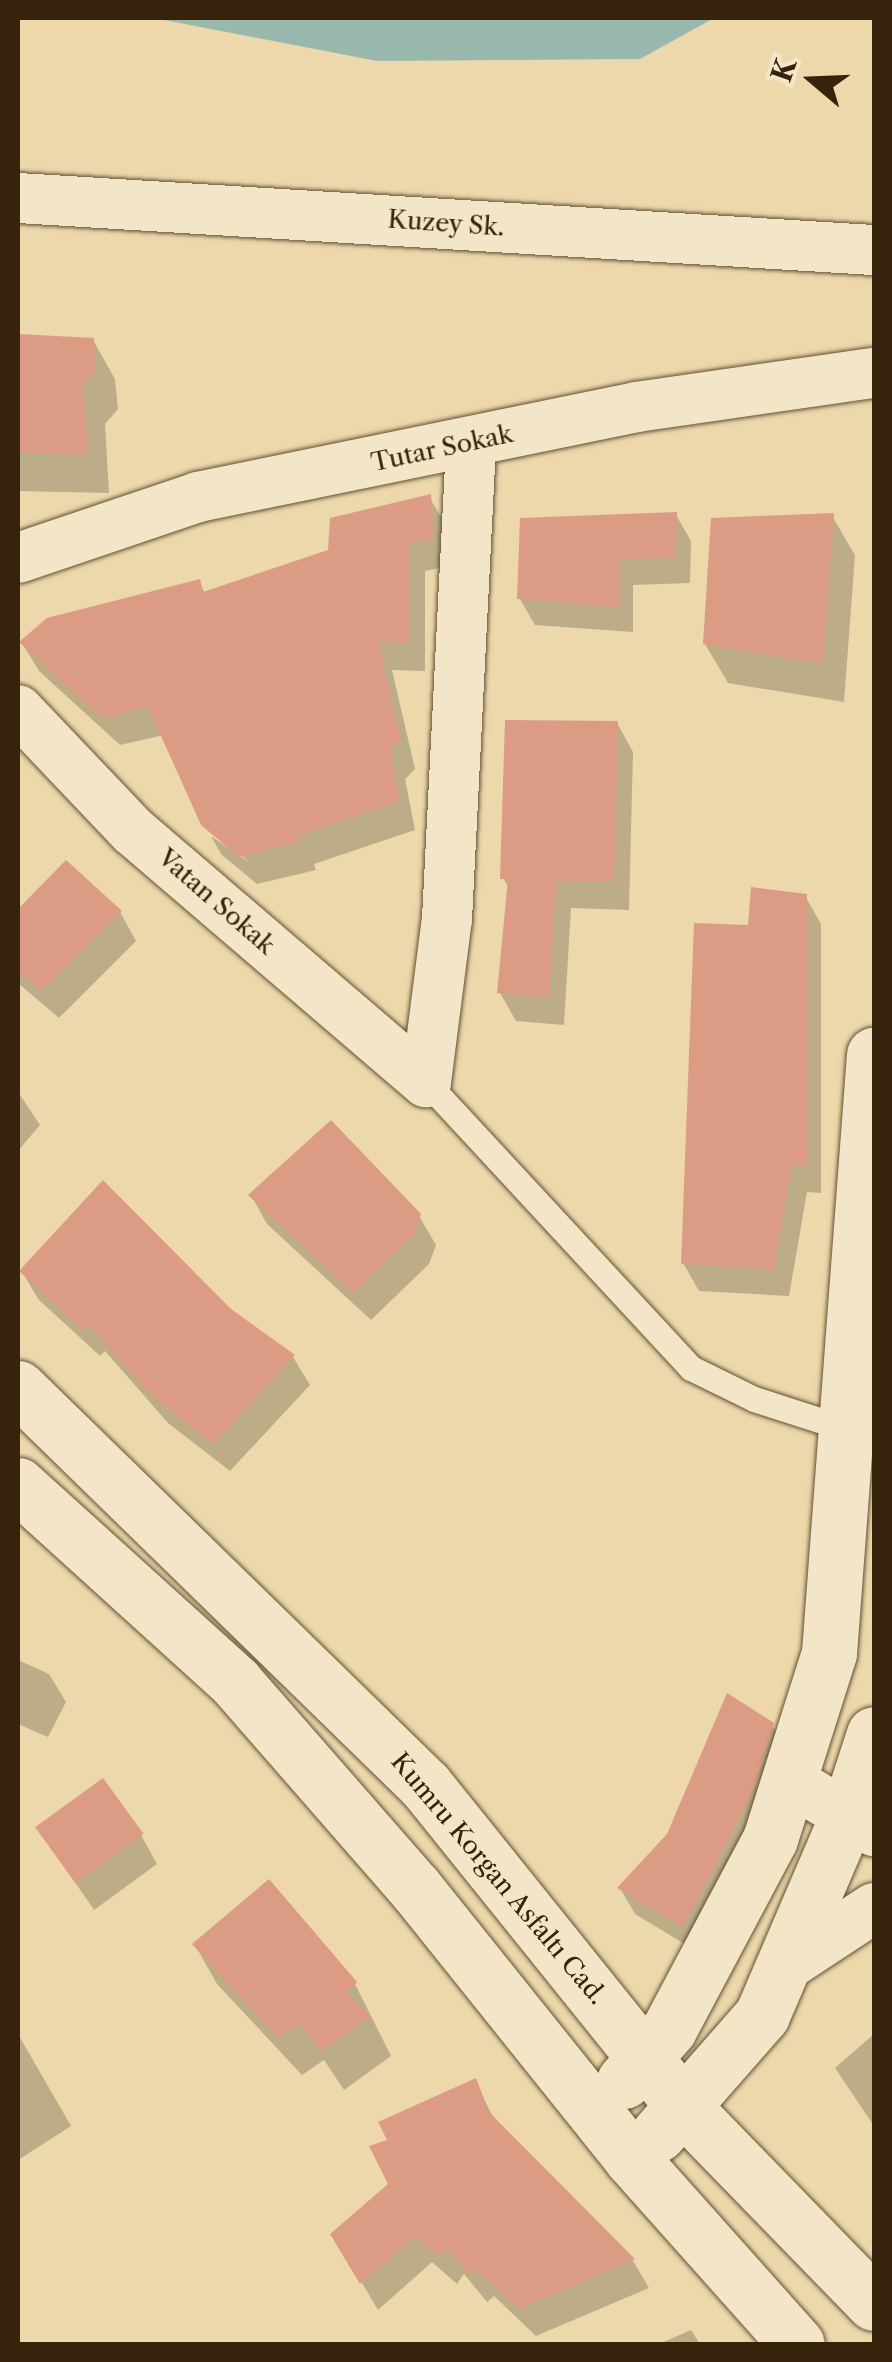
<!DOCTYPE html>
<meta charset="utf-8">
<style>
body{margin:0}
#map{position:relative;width:892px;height:2362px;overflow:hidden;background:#ecd8aa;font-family:"Libre Caslon Text",serif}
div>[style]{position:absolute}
.water>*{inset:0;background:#99b9af}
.shadow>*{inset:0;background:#0003}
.building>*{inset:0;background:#dc9b85;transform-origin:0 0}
.roads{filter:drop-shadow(0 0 2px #635034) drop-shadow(0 0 2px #635034)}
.service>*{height:25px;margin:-12.5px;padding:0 12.5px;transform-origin:12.5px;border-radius:12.5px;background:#f3e6c8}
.minor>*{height:50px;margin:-25px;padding:0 25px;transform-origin:25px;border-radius:25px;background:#f3e6c8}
.secondary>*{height:55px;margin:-27.5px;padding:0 27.5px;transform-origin:27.5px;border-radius:27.5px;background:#f3e6c8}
span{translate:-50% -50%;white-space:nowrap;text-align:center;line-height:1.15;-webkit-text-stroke:8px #f3e6c8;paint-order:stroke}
.street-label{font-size:25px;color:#35230c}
.frame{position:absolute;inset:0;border:20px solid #35230c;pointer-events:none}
.north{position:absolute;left:762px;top:30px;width:100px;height:100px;-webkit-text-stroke:8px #f3e6c8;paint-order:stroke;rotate:289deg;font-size:28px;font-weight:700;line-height:40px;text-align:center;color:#35230c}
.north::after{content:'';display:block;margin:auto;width:35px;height:45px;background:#35230c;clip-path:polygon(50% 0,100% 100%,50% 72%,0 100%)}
</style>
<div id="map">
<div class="water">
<div style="clip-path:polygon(154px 18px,714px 18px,640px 59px,377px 61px)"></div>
</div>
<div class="shadow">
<div style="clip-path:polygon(18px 337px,93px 340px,115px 379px,118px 409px,105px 424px,109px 493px,18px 491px)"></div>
<div style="clip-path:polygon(429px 497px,446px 525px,449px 566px,425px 571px,425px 671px,392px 670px,415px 769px,405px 779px,415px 830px,314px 864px,316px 870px,257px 884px,221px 854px,211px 836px,250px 863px,205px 825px,164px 735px,120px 745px,39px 671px,22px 643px,198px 581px,205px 593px,330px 551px)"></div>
<div style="clip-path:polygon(676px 515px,691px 541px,690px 583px,633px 585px,633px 632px,535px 625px,520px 599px)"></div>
<div style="clip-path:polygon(832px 516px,855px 555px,844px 702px,728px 683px,705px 644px)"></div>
<div style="clip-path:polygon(617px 723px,633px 752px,629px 910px,571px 908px,564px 1025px,516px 1021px,500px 993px,510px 890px,503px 878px)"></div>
<div style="clip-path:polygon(66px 864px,120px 912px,136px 941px,59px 1018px,18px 983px,18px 912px)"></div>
<div style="clip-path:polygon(805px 896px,821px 924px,821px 1193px,807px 1192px,789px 1296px,699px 1291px,683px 1263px,750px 928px)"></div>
<div style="clip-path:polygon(18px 1092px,40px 1125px,18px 1151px)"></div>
<div style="clip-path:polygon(251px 1195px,419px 1216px,436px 1245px,429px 1264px,371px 1320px,267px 1224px)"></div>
<div style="clip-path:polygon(22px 1271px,229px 1311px,293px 1357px,310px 1385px,230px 1471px,168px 1423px,105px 1351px,100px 1356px,38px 1299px)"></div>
<div style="clip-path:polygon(18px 1660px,49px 1674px,66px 1702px,48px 1737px,18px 1724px)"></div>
<div style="clip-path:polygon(772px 1725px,787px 1752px,698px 1952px,635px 1914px,620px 1888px)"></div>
<div style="clip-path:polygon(39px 1830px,141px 1835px,157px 1864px,94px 1910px)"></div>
<div style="clip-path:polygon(268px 1883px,355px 1984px,391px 2056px,344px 2090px,324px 2060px,302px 2075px,217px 1984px,195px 1945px)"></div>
<div style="clip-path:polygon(18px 2034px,71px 2126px,18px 2160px)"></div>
<div style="clip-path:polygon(874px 2034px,874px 2126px,835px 2068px)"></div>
<div style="clip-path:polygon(475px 2081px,496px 2123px,633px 2261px,649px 2288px,536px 2336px,494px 2296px,487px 2302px,464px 2274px,457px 2284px,432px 2262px,378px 2310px,334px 2235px,391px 2185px,391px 2141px)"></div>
<div style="clip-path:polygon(691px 2330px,700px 2344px,659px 2344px)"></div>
</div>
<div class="building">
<div style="clip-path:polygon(18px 334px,94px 338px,96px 369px,83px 384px,88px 455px,18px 453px)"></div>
<div style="clip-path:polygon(431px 494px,434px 538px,410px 543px,410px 643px,378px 642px,401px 740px,390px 749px,400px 801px,300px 835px,301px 841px,239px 857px,201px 825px,148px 707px,102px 718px,19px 642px,47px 618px,200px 579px,203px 592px,328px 550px,330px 518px)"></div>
<div style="clip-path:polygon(677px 512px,676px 557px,619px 560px,619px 607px,517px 599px,520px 518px)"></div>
<div style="clip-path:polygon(834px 513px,823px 664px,703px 644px,711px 518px)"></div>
<div style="clip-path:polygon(505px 720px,618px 721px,614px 882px,556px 881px,549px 997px,497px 993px,508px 879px,500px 879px)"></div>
<div style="clip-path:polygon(66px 860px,122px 911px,41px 991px,18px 971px,18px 909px)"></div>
<div style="clip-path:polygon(751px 887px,807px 894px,807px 1165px,792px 1165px,774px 1269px,681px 1264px,694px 923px,748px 925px)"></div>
<div style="clip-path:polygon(331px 1120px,421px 1214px,414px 1235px,353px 1293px,248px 1195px)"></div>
<div style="clip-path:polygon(103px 1180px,231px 1309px,295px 1355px,213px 1444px,155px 1399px,87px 1324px,82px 1330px,19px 1271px)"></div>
<div style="clip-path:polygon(727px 1693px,774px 1723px,752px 1793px,683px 1927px,617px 1888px,667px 1834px)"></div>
<div style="left:103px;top:1778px;width:69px;height:84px;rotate:54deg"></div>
<div style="clip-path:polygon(269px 1879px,357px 1982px,346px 1993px,371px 2016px,320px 2052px,300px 2023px,278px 2038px,192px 1944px)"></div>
<div style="clip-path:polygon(476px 2078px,489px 2112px,635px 2259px,519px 2309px,477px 2270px,469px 2276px,447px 2248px,440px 2258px,415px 2236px,360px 2284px,330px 2234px,388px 2184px,369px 2146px,387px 2140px,378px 2122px)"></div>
</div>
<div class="roads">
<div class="service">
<div style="left:426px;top:1082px;width:390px;rotate:47.2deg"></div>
<div style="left:691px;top:1368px;width:70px;rotate:26.2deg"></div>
<div style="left:754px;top:1399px;width:95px;rotate:17.9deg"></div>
</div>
<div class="minor">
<div style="left:18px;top:198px;width:858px;rotate:3.48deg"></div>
<div style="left:18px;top:558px;width:190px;rotate:-18.7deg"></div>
<div style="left:198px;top:497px;width:448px;rotate:-11.6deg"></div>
<div style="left:637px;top:407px;width:239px;rotate:-8.2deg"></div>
<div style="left:18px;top:710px;width:167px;rotate:46.5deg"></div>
<div style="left:133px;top:831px;width:386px;rotate:40.6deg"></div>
<div style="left:426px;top:1082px;width:164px;rotate:-82.7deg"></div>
<div style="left:447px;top:919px;width:475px;rotate:-87.1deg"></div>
<div style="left:790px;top:1781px;width:98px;rotate:30.8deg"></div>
<div style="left:781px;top:1969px;width:111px;rotate:-33.3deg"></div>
</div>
<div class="secondary">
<div style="left:18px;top:1388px;width:569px;rotate:44.29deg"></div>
<div style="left:425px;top:1785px;width:417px;rotate:51.2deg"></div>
<div style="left:686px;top:2110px;width:269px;rotate:45.8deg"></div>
<div style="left:18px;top:1485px;width:294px;rotate:42.2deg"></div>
<div style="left:236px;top:1683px;width:272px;rotate:48.9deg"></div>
<div style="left:415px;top:1888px;width:346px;rotate:51.3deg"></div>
<div style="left:631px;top:2158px;width:249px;rotate:48.3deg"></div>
<div style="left:624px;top:2081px;width:69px;rotate:-49.1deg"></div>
<div style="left:669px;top:2029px;width:215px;rotate:-62deg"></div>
<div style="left:770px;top:1839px;width:195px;rotate:-72.4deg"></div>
<div style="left:829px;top:1653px;width:600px;rotate:-85.7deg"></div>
<div style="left:658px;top:2134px;width:158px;rotate:-48.8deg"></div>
<div style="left:762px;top:2015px;width:219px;rotate:-66.8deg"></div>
<div style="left:848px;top:1814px;width:84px;rotate:-72deg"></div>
</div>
</div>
<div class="street-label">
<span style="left:446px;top:224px;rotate:4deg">Kuzey Sk.</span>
<span style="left:442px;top:449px;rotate:-12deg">Tutar Sokak</span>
<span style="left:216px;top:902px;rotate:41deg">Vatan Sokak</span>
<span style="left:498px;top:1879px;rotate:50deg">Kumru Korgan Asfaltı Cad.</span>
</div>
<div class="frame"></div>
<div class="north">K</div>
</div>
